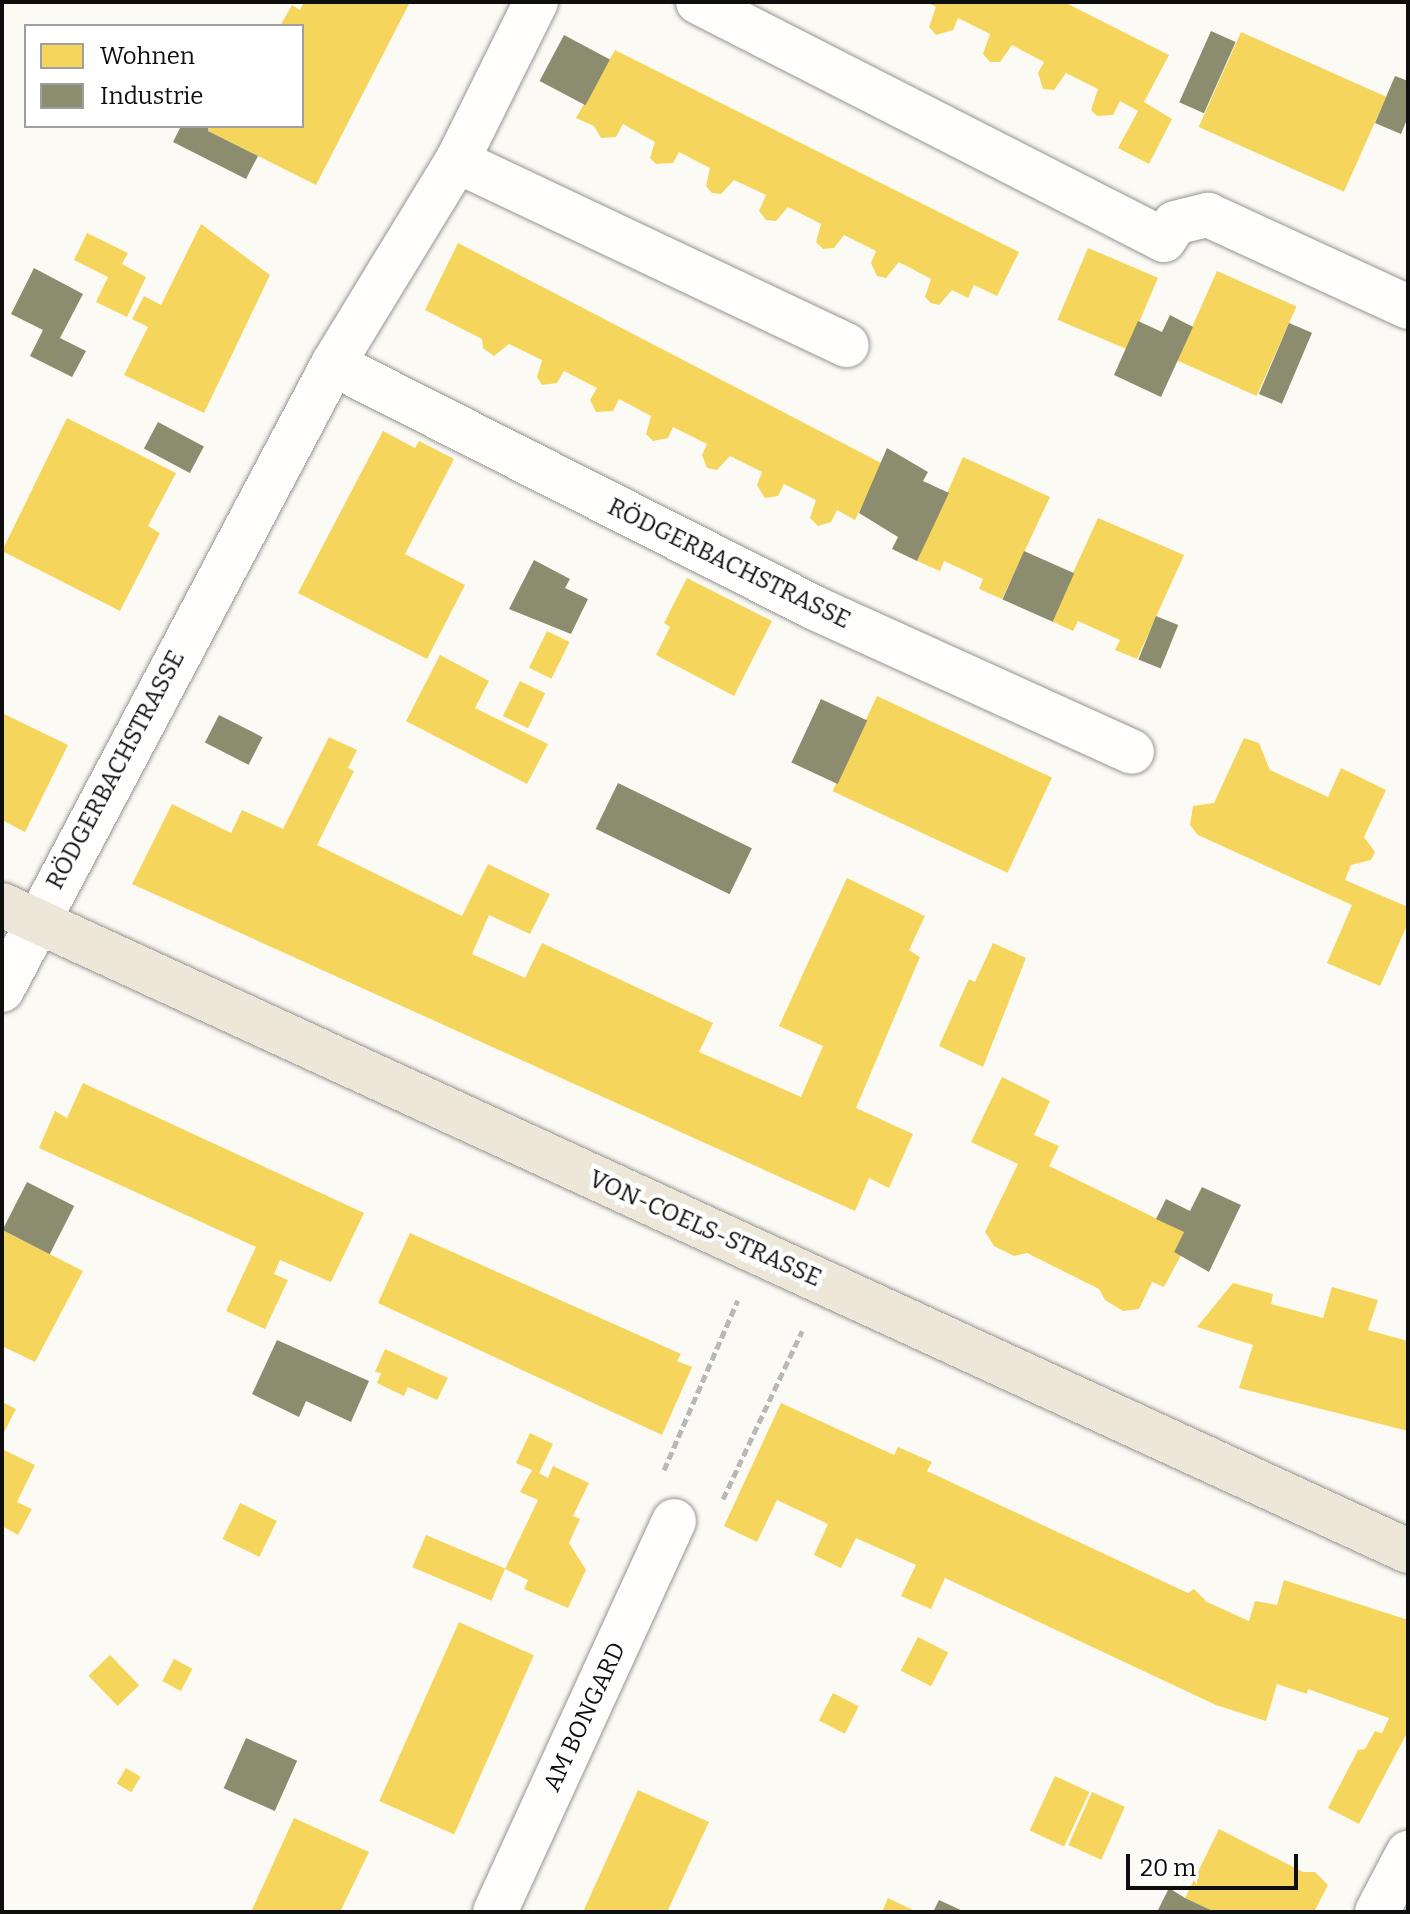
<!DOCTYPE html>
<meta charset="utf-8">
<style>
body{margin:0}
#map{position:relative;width:1410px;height:1914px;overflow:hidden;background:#fcfaf4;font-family:Bitter,serif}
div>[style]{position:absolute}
.homes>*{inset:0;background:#f6d55c;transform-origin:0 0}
.industry>*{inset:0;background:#8c8c6e;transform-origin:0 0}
.path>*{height:5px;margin-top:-2.5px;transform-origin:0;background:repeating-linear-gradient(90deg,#b8b8b7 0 8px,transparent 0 12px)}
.roads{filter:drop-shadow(0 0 2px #959492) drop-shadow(0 0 2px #959492)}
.minor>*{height:44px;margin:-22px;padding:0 22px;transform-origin:22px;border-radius:22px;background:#fffefd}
.major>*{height:44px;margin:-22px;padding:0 22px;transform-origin:22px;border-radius:22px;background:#ede7da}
span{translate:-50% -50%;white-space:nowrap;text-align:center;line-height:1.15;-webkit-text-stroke:8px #fff;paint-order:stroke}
.street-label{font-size:24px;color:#0e0e0e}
.frame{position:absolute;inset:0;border:4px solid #0e0e0e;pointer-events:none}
.legend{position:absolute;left:24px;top:24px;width:280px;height:104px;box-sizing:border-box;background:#fff;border:2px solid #9f9f9f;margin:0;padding:10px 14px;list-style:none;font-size:24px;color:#0e0e0e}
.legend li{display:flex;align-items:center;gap:16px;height:40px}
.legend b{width:40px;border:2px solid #9f9f9f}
.scale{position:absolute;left:1126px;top:1854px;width:172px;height:36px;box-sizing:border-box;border:4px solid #0e0e0e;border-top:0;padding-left:10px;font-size:24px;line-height:28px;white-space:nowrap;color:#0e0e0e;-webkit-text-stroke:6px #fff;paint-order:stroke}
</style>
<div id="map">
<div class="homes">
<div style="clip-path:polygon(304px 2px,410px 2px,316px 185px,208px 131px,211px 126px,302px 126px,302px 26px,280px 26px,292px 5px,300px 10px)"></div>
<div style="clip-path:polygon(927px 2px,1064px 2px,1169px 55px,1144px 102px,1172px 119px,1149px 164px,1118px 148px,1138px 111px,1120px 101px,1113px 115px,1097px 116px,1091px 110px,1098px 89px,1066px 73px,1054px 90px,1043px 89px,1038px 73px,1044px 62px,1012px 45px,1000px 62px,990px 62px,983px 54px,990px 34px,958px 18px,953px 30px,936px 35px,929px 27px,936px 7px)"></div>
<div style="left:1241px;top:32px;width:159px;height:104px;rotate:24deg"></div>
<div style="clip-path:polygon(615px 50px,1019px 252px,997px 296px,974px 285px,968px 298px,952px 290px,939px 305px,931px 303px,925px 297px,931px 279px,899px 262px,886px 278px,877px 276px,871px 263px,876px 251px,844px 235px,834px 248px,823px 249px,816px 242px,821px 224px,788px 207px,776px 221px,766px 220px,759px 211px,766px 195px,734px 180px,721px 194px,712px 193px,706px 186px,710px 168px,679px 152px,673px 163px,656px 164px,650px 158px,655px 142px,623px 124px,616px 137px,601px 138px,594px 126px,576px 118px)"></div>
<div style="clip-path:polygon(201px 224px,270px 275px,204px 413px,124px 375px,148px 327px,132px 319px,144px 296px,161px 305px)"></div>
<div style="clip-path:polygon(87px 233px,128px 253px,122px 264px,146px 277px,127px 317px,96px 302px,108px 277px,74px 260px)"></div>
<div style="clip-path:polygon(458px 243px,883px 464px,855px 520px,837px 510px,831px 522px,818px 526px,810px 518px,816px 500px,784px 484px,778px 496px,765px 498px,757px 485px,762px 472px,730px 456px,717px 470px,707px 468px,702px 455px,707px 444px,673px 427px,668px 438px,653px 441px,646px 434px,651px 416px,619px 399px,613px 411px,596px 412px,590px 400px,597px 388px,564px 371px,557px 383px,542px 385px,537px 377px,542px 360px,509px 344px,494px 356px,483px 348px,482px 339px,425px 310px)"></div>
<div style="left:1088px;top:248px;width:76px;height:78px;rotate:23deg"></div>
<div style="left:1217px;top:271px;width:87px;height:98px;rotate:24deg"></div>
<div style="clip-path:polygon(67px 418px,176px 473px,148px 526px,160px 533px,120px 611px,2px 551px)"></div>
<div style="clip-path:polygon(383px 431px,415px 448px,419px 441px,454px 459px,405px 554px,465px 585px,427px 659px,298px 593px)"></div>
<div style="clip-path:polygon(963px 457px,1050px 497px,1002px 599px,979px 589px,983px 579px,944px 561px,940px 571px,917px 561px)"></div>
<div style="clip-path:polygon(1098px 518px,1184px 555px,1137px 659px,1115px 650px,1120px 640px,1078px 621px,1073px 631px,1051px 621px)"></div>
<div style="clip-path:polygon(687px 578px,772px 621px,734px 696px,656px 655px,670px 627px,664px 623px)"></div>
<div style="left:547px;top:631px;width:25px;height:41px;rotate:26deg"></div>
<div style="clip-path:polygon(440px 655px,489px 681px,475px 708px,548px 744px,527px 784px,406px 721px)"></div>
<div style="left:520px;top:681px;width:28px;height:39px;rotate:26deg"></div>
<div style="left:877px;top:696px;width:193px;height:105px;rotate:25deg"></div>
<div style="clip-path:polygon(2px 713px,68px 745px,25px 832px,2px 820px)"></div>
<div style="clip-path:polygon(329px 737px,357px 750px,348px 768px,354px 771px,317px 845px,462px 916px,488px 864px,550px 894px,530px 934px,489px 915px,472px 954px,525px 978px,542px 943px,713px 1023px,699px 1052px,801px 1097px,823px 1046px,779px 1026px,847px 878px,925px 916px,909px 950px,920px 957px,856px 1108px,913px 1134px,889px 1188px,869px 1178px,855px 1211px,132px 884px,172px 804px,231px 833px,242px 810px,283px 829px)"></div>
<div style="clip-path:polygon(1244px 738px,1259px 743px,1270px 770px,1328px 797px,1341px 768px,1386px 790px,1364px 837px,1375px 852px,1371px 860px,1351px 865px,1345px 880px,1408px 907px,1408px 923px,1380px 986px,1327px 963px,1352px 905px,1198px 835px,1190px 825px,1193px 806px,1214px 803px)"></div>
<div style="clip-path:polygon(993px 943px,1026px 958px,983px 1067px,939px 1046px,969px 979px,975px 982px)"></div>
<div style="clip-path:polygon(1002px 1077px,1050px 1101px,1034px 1135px,1059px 1146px,1049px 1166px,1184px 1232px,1174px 1252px,1181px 1255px,1164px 1287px,1152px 1282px,1139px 1309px,1123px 1311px,1105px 1300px,1099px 1289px,1027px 1253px,1014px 1256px,994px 1246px,985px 1232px,1018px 1164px,971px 1142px)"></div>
<div style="clip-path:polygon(83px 1083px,364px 1213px,331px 1282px,280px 1260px,274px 1274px,288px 1280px,265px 1329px,226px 1311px,256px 1247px,39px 1148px,55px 1111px,67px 1118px)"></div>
<div style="clip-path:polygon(2px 1230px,83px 1271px,35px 1362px,2px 1346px)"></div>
<div style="clip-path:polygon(410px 1233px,681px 1354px,677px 1361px,692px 1367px,662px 1435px,378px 1303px)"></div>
<div style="clip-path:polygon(1233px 1283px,1273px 1294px,1271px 1304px,1323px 1318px,1332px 1287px,1378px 1300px,1368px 1330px,1408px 1341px,1408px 1431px,1239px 1388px,1253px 1345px,1197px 1327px)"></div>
<div style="clip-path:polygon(385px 1349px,448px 1378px,437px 1400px,408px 1387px,404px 1396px,377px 1383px,381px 1373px,375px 1372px)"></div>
<div style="clip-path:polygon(2px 1402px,16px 1409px,2px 1436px)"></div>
<div style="clip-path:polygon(781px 1403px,894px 1455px,898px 1447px,932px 1462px,927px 1471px,1188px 1593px,1194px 1589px,1207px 1602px,1249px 1621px,1255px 1601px,1277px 1605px,1284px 1580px,1408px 1620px,1408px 1731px,1359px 1824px,1328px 1808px,1358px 1750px,1365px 1749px,1375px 1731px,1382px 1733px,1389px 1718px,1308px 1689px,1307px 1694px,1277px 1684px,1266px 1721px,1216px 1705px,945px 1578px,931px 1609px,901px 1596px,916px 1565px,856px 1538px,841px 1568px,814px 1555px,828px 1524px,777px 1500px,757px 1542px,724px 1526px)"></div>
<div style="clip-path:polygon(530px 1433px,553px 1444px,539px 1473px,548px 1478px,553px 1466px,589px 1483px,573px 1516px,580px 1519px,569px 1543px,586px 1570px,568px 1608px,524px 1589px,528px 1580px,505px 1569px,538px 1500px,520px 1492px,532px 1470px,516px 1463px)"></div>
<div style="clip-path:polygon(2px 1449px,35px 1465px,17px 1502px,32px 1509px,18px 1535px,2px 1526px)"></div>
<div style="left:240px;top:1503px;width:41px;height:40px;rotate:26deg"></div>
<div style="left:426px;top:1535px;width:86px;height:35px;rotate:23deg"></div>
<div style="left:459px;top:1622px;width:82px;height:196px;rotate:24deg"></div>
<div style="left:918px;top:1637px;width:34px;height:38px;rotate:27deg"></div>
<div style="left:110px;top:1655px;width:42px;height:30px;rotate:46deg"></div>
<div style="left:174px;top:1659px;width:21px;height:25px;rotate:28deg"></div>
<div style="left:833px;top:1693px;width:29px;height:31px;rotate:27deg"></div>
<div style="left:126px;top:1768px;width:17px;height:18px;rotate:31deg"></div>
<div style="left:1055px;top:1776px;width:38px;height:60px;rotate:25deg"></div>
<div style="clip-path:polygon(638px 1790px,709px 1822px,667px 1912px,583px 1912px)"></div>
<div style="left:1092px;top:1792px;width:36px;height:58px;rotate:24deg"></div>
<div style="clip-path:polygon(294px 1818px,369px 1852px,340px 1912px,251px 1912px)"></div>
<div style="clip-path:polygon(1219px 1829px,1303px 1872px,1315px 1872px,1328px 1885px,1314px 1912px,1215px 1912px,1185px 1898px)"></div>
<div style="clip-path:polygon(888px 1898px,917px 1912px,882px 1912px)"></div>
</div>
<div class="industry">
<div style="left:1211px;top:31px;width:27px;height:78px;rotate:24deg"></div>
<div style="left:564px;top:35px;width:52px;height:52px;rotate:28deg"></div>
<div style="clip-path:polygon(1395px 76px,1408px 81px,1408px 117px,1401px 134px,1375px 123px)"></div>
<div style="clip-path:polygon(181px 126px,209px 126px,208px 131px,258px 156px,246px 179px,173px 142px)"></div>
<div style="clip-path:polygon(34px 268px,83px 294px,60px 338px,86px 351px,72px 377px,30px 356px,43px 330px,11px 314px)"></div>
<div style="clip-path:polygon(1170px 315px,1193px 327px,1161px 397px,1114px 375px,1138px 321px,1162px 332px)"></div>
<div style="left:1289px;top:323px;width:25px;height:77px;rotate:23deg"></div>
<div style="left:158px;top:422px;width:52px;height:30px;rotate:28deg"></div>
<div style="clip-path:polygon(887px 448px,928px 472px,923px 481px,949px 493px,917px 561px,892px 549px,898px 537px,859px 513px)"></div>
<div style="left:1024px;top:551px;width:55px;height:53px;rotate:24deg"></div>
<div style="clip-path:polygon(534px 560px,570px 579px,565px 588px,588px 599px,571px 634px,509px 609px)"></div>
<div style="left:1156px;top:616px;width:24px;height:47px;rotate:22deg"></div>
<div style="left:821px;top:699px;width:51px;height:70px;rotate:25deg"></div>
<div style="left:219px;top:715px;width:49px;height:31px;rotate:27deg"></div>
<div style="left:618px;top:783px;width:149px;height:51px;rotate:26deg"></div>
<div style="left:27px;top:1182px;width:53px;height:54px;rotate:27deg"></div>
<div style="clip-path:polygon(1202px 1187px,1241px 1205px,1209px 1272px,1174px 1252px,1184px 1232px,1156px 1219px,1166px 1199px,1190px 1211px)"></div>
<div style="clip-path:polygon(277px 1340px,369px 1381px,351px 1422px,306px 1401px,299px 1417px,252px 1394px)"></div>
<div style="left:246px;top:1738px;width:56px;height:55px;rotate:24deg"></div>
<div style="clip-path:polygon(1169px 1888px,1185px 1898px,1215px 1912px,1157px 1912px)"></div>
<div style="clip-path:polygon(939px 1900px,965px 1912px,933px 1912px)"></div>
</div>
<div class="path">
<div style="left:664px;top:1470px;width:185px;rotate:-66.5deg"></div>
<div style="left:723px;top:1499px;width:186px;rotate:-64.8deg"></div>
</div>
<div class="roads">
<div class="minor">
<div style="left:698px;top:2px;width:523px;rotate:27.05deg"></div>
<div style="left:1164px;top:240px;width:20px;rotate:-57deg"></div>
<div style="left:1175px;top:223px;width:34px;rotate:-14deg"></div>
<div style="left:1208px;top:215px;width:220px;rotate:24.7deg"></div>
<div style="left:457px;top:161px;width:431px;rotate:25.3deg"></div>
<div style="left:333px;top:364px;width:540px;rotate:26.85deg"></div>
<div style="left:815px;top:608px;width:348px;rotate:24.4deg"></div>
<div style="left:2px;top:990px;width:708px;rotate:-62.13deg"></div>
<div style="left:333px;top:364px;width:238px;rotate:-58.6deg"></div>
<div style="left:457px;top:161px;width:178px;rotate:-63.6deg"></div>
<div style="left:495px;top:1912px;width:430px;rotate:-65.4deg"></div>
<div style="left:1377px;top:1912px;width:67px;rotate:-62.3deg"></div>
</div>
<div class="major">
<div style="left:2px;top:905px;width:1547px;rotate:24.68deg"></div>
</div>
</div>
<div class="street-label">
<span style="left:729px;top:564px;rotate:26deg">RÖDGERBACHSTRASSE</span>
<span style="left:116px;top:770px;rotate:-62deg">RÖDGERBACHSTRASSE</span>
<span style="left:705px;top:1229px;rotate:24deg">VON-COELS-STRASSE</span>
<span style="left:585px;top:1717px;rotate:-65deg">AM BONGARD</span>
</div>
<div class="frame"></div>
<ul class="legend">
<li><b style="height:22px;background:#f6d55c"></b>Wohnen</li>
<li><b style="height:22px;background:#8c8c6e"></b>Industrie</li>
</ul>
<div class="scale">20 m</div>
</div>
